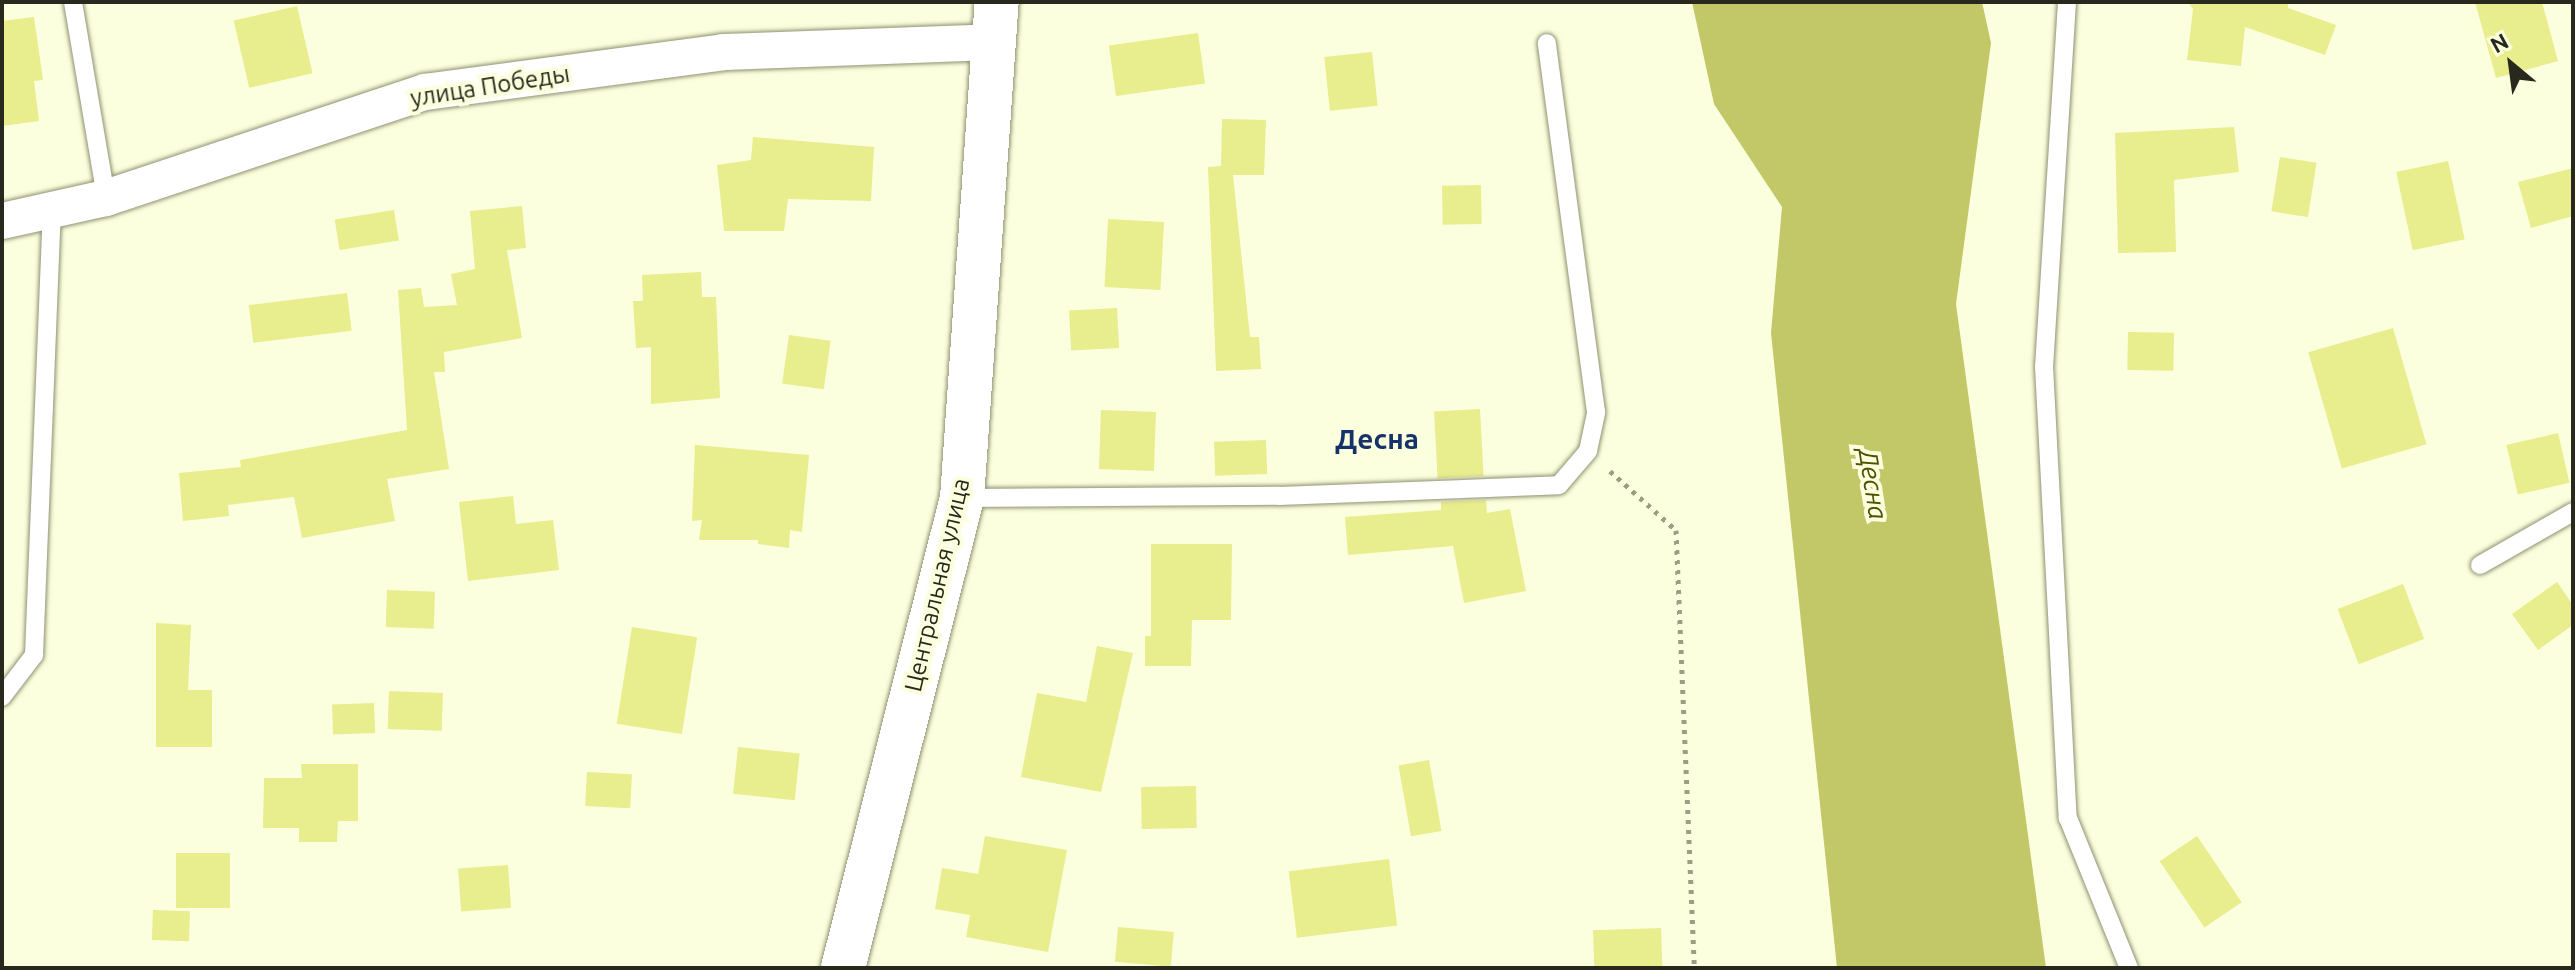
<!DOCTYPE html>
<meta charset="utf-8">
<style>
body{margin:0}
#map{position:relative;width:2575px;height:970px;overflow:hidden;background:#fcffdd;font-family:Ubuntu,sans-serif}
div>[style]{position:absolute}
.water>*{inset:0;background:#c2c767}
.building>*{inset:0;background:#e8ed8d;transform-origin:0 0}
.path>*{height:5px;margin-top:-2.5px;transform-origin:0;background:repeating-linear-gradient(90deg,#9b9d84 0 4px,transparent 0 10px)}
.roads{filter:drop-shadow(0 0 2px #8f9273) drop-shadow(0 0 2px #8f9273)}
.service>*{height:18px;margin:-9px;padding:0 9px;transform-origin:9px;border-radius:9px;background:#fff}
.minor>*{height:36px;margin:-18px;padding:0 18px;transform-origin:18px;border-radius:18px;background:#fff}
.tertiary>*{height:44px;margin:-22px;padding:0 22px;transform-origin:22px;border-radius:22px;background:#fff}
span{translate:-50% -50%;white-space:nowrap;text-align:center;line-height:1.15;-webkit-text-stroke:8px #fcffdd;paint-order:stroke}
.street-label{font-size:24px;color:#28291c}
.water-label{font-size:26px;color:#4f5004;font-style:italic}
.quarter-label{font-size:28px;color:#163369;font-weight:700}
.frame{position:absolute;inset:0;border:4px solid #28291c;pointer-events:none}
.north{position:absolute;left:2471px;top:24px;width:80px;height:80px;-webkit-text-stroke:6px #fcffdd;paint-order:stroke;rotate:331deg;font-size:22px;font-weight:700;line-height:32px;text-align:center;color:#28291c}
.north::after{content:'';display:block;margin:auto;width:28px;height:36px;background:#28291c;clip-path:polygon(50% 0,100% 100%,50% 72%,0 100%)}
</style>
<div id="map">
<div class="water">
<div style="clip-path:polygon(1692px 2px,1982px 2px,1991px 43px,1956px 304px,2046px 968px,1837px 968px,1771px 333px,1782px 207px,1714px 104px)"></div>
</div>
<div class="building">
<div style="clip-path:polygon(2188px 2px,2288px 2px,2288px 8px,2336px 25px,2325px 55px,2245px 27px,2241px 66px,2187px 60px,2193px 9px)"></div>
<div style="clip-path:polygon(2475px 2px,2542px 2px,2558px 61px,2496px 78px)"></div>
<div style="left:297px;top:6px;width:69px;height:65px;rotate:77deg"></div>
<div style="clip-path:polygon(34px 17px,43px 80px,34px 81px,39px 121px,2px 126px,2px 21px)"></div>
<div style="left:1198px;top:33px;width:51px;height:90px;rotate:82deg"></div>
<div style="left:1372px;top:52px;width:54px;height:48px;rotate:84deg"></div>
<div style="clip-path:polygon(1222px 119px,1266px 120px,1264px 175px,1233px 175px,1250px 337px,1259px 337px,1261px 369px,1216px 371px,1208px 167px,1221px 166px)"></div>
<div style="clip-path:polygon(2234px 127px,2239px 172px,2174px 180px,2176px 252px,2118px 253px,2115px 133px)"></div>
<div style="clip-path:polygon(753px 137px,874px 147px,871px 201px,788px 199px,784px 231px,724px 231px,717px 165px,751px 160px)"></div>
<div style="left:2280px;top:157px;width:37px;height:55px;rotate:9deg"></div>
<div style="left:2448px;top:161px;width:80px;height:53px;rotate:78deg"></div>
<div style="clip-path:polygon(2573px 168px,2573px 216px,2531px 228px,2518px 182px)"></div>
<div style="left:1481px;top:185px;width:39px;height:39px;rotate:89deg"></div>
<div style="clip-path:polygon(522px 206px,526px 248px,507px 250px,522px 338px,444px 352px,445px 372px,434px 372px,449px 469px,387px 479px,395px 521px,302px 538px,294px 497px,228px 505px,229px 516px,183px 521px,179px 473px,241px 467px,240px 460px,407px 430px,398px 290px,421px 288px,424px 307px,457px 305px,451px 274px,475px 269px,470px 211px)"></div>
<div style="left:394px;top:210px;width:31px;height:60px;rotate:81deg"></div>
<div style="left:1164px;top:222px;width:68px;height:56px;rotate:93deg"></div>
<div style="clip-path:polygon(701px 272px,702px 297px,716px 297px,720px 398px,651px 404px,651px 347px,636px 348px,633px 301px,643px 301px,642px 275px)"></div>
<div style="left:347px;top:293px;width:38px;height:99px;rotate:83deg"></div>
<div style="left:1117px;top:308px;width:40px;height:48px;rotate:87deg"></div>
<div style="left:2393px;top:328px;width:121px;height:88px;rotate:74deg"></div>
<div style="left:2128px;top:332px;width:46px;height:38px;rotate:1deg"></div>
<div style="left:789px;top:335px;width:42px;height:49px;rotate:8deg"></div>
<div style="left:1480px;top:409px;width:67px;height:46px;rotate:87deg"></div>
<div style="left:1101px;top:410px;width:55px;height:59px;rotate:2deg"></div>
<div style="left:2558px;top:433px;width:51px;height:53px;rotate:77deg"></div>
<div style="left:1266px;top:440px;width:34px;height:52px;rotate:88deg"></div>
<div style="clip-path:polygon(695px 445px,809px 455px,802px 532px,790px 530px,789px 548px,758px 544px,758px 540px,699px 540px,702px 520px,692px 521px)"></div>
<div style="clip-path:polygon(513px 496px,516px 524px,553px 520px,559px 570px,468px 581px,459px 502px)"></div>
<div style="clip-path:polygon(1486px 500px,1487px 513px,1510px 509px,1526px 591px,1464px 603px,1453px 546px,1348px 555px,1345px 517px,1441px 510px,1441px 502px)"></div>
<div style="clip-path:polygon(1151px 544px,1232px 544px,1231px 620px,1192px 620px,1191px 666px,1145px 666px,1145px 636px,1151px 636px)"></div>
<div style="clip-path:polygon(2557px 582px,2573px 605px,2573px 625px,2538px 650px,2512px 614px)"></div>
<div style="left:2403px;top:584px;width:59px;height:70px;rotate:69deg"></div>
<div style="left:387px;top:590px;width:48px;height:37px;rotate:2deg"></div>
<div style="clip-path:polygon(156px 623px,191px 625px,188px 690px,212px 690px,212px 747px,156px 747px)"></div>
<div style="left:632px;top:627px;width:66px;height:98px;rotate:9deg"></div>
<div style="clip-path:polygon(1097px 646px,1133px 653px,1101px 792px,1021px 777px,1037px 693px,1086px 702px)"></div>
<div style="left:389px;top:691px;width:54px;height:38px;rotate:2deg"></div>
<div style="left:374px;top:703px;width:30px;height:42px;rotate:88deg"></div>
<div style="left:738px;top:747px;width:62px;height:47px;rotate:6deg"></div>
<div style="left:1429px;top:760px;width:72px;height:31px;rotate:80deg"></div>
<div style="clip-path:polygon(301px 764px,358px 764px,358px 821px,338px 821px,337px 842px,299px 842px,299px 828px,263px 828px,264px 778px,302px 778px)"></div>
<div style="left:587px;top:772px;width:45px;height:34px;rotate:3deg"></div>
<div style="left:1196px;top:786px;width:42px;height:55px;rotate:89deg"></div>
<div style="clip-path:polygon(985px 836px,1067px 850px,1048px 952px,966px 937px,970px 915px,935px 909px,942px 868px,978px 874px)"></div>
<div style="left:2197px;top:836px;width:80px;height:45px;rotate:56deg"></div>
<div style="left:230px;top:853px;width:55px;height:54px;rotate:90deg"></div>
<div style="left:1389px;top:859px;width:67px;height:101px;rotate:83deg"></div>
<div style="left:508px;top:865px;width:43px;height:50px;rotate:86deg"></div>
<div style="left:153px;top:910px;width:37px;height:30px;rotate:2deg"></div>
<div style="left:1118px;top:927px;width:56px;height:35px;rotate:5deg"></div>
<div style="left:1661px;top:928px;width:38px;height:68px;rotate:88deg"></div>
</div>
<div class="path">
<div style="left:1610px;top:471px;width:89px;rotate:41.8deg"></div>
<div style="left:1676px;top:530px;width:438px;rotate:87.6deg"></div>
</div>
<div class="roads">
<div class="service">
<div style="left:73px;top:2px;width:199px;rotate:80.4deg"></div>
<div style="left:2067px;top:2px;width:365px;rotate:93.6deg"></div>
<div style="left:2044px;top:366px;width:453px;rotate:87deg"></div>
<div style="left:2068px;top:818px;width:162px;rotate:67.9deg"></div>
<div style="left:962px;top:498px;width:317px;rotate:-0.4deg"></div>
<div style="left:1279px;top:496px;width:280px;rotate:-2.2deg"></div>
<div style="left:1559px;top:485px;width:45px;rotate:-49.5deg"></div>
<div style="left:1588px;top:451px;width:40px;rotate:-78deg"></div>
<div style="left:1596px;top:412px;width:372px;rotate:-97.6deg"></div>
<div style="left:2480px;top:565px;width:107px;rotate:-29.7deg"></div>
<div style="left:2px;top:697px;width:53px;rotate:-52.7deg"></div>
<div style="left:34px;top:655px;width:444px;rotate:-87.7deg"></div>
</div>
<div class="minor">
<div style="left:2px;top:221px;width:107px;rotate:-12.5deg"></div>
<div style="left:106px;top:198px;width:336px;rotate:-18.4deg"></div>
<div style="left:425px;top:92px;width:301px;rotate:-7.6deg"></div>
<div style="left:723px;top:52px;width:272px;rotate:-2.1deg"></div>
</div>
<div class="tertiary">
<div style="left:843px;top:968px;width:485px;rotate:-75.8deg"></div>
<div style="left:962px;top:498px;width:497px;rotate:-86deg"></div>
</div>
</div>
<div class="street-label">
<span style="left:490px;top:86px;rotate:-9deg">улица Победы</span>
<span style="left:937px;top:585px;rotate:-77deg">Центральная улица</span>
</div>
<div class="water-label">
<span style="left:1873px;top:484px;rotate:81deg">Десна</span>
</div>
<div class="quarter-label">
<span style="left:1377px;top:439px">Десна</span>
</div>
<div class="frame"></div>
<div class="north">N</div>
</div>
